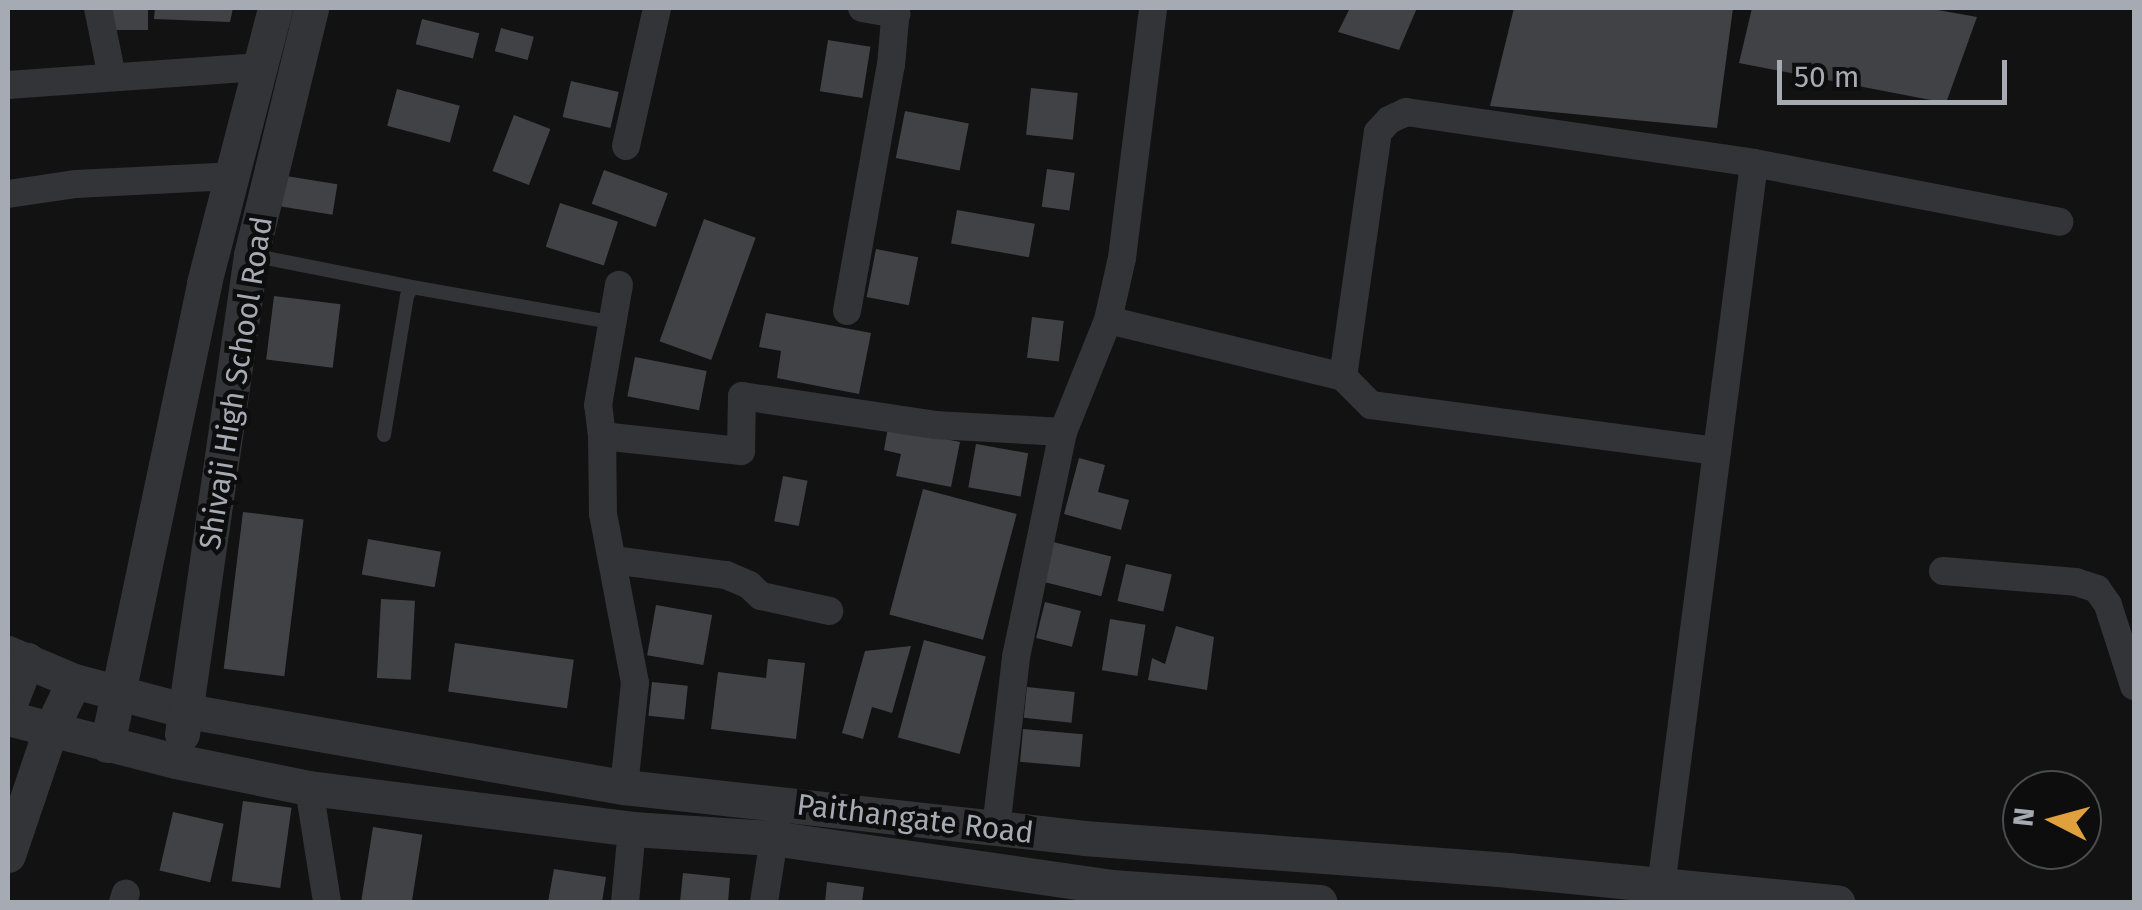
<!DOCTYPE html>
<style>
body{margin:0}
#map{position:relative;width:2142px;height:910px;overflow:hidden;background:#121213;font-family:"Fira Sans",sans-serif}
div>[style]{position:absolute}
.building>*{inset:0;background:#414246;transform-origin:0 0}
.service>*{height:14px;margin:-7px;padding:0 7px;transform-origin:7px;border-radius:7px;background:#333438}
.minor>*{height:28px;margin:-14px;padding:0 14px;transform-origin:14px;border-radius:14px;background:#333438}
.tertiary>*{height:35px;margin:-17.5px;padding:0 17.5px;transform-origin:17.5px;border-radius:17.5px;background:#333438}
span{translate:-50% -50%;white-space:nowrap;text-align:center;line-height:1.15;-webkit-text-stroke:9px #0d0d0e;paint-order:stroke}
.street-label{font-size:30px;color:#a5aab3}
.frame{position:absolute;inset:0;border:10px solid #a5aab3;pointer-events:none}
.north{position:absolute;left:2002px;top:770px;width:100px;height:100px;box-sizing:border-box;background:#0d0d0e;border:2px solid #4a4c50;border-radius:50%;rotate:276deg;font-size:28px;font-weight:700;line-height:40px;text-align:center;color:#a5aab3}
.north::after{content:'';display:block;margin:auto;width:35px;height:45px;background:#e0a03e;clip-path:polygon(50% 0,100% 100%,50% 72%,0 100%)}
.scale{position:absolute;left:1777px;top:60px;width:230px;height:45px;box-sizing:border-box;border:5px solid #a5aab3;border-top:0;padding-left:12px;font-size:30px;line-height:35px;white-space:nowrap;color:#a5aab3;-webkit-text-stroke:8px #0d0d0e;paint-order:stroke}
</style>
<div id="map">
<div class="building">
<div style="left:112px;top:8px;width:36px;height:22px"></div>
<div style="clip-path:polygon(155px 8px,233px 8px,230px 22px,154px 19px)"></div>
<div style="clip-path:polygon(1350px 8px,1417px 8px,1399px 50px,1338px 32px)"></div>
<div style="clip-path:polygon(1514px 8px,1733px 8px,1717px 128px,1490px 106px)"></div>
<div style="clip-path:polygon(1752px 8px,1927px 8px,1977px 17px,1946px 103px,1739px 63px)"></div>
<div style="left:422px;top:19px;width:59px;height:26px;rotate:14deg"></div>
<div style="left:501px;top:28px;width:34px;height:24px;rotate:15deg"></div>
<div style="left:828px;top:40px;width:43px;height:52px;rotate:9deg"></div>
<div style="left:571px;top:81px;width:49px;height:37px;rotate:13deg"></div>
<div style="left:1031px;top:88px;width:47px;height:47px;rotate:6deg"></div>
<div style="left:397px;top:89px;width:65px;height:38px;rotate:15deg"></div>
<div style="left:905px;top:111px;width:65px;height:48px;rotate:11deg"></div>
<div style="left:514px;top:115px;width:39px;height:60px;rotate:21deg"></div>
<div style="left:1047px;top:169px;width:28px;height:38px;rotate:8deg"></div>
<div style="left:604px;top:170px;width:68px;height:36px;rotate:20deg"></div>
<div style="left:286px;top:176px;width:52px;height:31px;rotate:9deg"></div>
<div style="left:560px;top:203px;width:61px;height:46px;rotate:18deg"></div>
<div style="left:957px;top:210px;width:79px;height:34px;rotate:10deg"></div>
<div style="left:704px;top:219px;width:55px;height:130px;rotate:20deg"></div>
<div style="left:876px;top:249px;width:43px;height:49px;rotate:11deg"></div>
<div style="left:274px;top:296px;width:67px;height:64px;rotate:7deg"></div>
<div style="clip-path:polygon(766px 313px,871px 333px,859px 394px,777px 378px,781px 351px,759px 347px)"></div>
<div style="left:1032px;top:317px;width:32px;height:41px;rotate:7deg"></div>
<div style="left:635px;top:357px;width:73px;height:40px;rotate:11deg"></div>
<div style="clip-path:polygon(888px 427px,960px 442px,951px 487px,896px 476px,901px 454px,884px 450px)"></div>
<div style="left:976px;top:444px;width:53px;height:44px;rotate:10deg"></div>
<div style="clip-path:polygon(1079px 458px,1105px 465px,1098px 492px,1129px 500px,1121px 530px,1064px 514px)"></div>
<div style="left:783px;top:476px;width:25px;height:46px;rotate:11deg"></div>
<div style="left:923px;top:489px;width:97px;height:130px;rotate:15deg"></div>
<div style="left:243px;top:512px;width:61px;height:158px;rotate:7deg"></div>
<div style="left:368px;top:539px;width:74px;height:36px;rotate:10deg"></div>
<div style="left:1053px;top:542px;width:60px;height:41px;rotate:14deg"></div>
<div style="left:1126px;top:564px;width:47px;height:38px;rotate:13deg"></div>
<div style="left:381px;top:599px;width:34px;height:79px;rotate:3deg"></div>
<div style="left:1045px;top:602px;width:37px;height:37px;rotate:14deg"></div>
<div style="left:656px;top:605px;width:57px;height:51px;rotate:10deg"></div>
<div style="left:1110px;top:619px;width:36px;height:52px;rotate:9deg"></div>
<div style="clip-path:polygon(1176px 626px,1214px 637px,1207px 690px,1148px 680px,1152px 658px,1165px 664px)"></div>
<div style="left:924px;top:640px;width:64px;height:101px;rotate:15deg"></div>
<div style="left:455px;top:643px;width:120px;height:49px;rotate:8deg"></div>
<div style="clip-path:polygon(911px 646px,892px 713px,872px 707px,863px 739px,842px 733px,865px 651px)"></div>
<div style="clip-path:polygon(768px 659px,805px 663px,796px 739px,711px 729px,718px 672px,766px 678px)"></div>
<div style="left:652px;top:682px;width:36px;height:34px;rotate:6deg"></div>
<div style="left:1027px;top:687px;width:48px;height:31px;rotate:6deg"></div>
<div style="left:1023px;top:729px;width:60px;height:33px;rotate:5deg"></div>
<div style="left:243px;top:801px;width:49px;height:81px;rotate:8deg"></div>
<div style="left:173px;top:812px;width:52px;height:60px;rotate:13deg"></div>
<div style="left:373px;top:827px;width:50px;height:75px;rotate:9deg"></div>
<div style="clip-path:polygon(554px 869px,606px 877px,602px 902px,548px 902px)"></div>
<div style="clip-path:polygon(683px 873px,730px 878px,728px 902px,680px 902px)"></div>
<div style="clip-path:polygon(827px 882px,864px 887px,862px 902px,825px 902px)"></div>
</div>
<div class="service">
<div style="left:251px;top:255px;width:164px;rotate:11.2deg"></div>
<div style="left:384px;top:435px;width:141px;rotate:-80.6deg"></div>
<div style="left:407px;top:296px;width:10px;rotate:-61deg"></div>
<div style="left:412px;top:287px;width:202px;rotate:10deg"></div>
</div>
<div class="minor">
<div style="left:98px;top:8px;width:70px;rotate:78.5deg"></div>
<div style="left:862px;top:8px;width:35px;rotate:10deg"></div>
<div style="left:8px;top:85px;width:253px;rotate:-4.1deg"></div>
<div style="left:626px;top:146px;width:141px;rotate:-77.3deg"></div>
<div style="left:8px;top:194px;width:69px;rotate:-8.4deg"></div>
<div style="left:76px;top:184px;width:156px;rotate:-2.9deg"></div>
<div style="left:847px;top:311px;width:250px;rotate:-79.9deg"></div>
<div style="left:891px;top:65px;width:57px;rotate:-85deg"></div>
<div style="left:1108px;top:320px;width:242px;rotate:13.6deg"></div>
<div style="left:1343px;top:377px;width:40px;rotate:45deg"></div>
<div style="left:1371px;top:405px;width:349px;rotate:7.6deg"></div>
<div style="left:1343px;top:377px;width:247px;rotate:-81.9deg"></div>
<div style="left:1378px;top:132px;width:16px;rotate:-47deg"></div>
<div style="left:1389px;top:120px;width:19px;rotate:-25deg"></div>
<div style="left:1406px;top:112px;width:352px;rotate:8.3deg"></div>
<div style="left:602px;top:436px;width:31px;rotate:-97deg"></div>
<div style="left:598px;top:405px;width:122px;rotate:-80.1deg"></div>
<div style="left:613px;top:560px;width:114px;rotate:7.6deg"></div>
<div style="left:726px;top:575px;width:25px;rotate:23deg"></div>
<div style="left:749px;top:585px;width:16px;rotate:43deg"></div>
<div style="left:761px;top:596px;width:70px;rotate:12.4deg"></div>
<div style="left:1943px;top:571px;width:133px;rotate:4.7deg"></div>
<div style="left:2076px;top:582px;width:22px;rotate:18deg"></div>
<div style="left:2097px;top:589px;width:19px;rotate:55deg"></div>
<div style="left:2108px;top:605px;width:85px;rotate:72.2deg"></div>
<div style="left:624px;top:787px;width:105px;rotate:-84deg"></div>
<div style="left:635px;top:683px;width:172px;rotate:-100.7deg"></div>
<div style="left:603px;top:514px;width:78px;rotate:-90.7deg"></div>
<div style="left:602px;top:436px;width:140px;rotate:6.2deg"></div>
<div style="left:741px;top:451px;width:55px;rotate:-89deg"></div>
<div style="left:742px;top:396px;width:195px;rotate:8.5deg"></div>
<div style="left:935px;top:425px;width:128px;rotate:3.1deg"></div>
<div style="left:309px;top:788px;width:115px;rotate:81deg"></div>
<div style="left:996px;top:828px;width:172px;rotate:-83.3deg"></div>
<div style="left:1016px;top:657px;width:230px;rotate:-78.2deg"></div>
<div style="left:1063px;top:432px;width:121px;rotate:-68.1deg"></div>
<div style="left:1108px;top:320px;width:64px;rotate:-77.3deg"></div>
<div style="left:1122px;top:258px;width:252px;rotate:-82.9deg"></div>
<div style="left:123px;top:902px;width:9px;rotate:-72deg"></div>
<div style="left:625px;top:902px;width:73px;rotate:-84.5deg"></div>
<div style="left:764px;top:902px;width:83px;rotate:-81deg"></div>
<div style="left:1659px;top:902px;width:745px;rotate:-82.67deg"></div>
<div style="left:1754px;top:163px;width:311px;rotate:10.9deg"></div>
</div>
<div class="tertiary">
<div style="left:8px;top:653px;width:72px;rotate:23deg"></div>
<div style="left:74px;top:681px;width:117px;rotate:14.9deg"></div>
<div style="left:187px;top:711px;width:444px;rotate:9.9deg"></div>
<div style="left:624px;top:787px;width:463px;rotate:6.3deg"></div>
<div style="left:1084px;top:838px;width:425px;rotate:4.3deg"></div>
<div style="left:1508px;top:870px;width:331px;rotate:5.6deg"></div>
<div style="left:8px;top:708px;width:52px;rotate:-68.4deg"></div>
<div style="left:8px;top:718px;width:173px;rotate:14.4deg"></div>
<div style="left:176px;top:761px;width:136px;rotate:11.5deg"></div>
<div style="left:309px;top:788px;width:326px;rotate:7.2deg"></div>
<div style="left:632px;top:829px;width:140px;rotate:3.7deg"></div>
<div style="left:772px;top:838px;width:344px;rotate:8.2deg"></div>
<div style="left:1112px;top:887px;width:208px;rotate:4.1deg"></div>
<div style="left:182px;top:734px;width:484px;rotate:-81.8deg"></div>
<div style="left:251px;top:255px;width:254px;rotate:-76.3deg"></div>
<div style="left:107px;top:745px;width:472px;rotate:-78.1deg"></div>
<div style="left:204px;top:283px;width:284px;rotate:-75.5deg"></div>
<div style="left:8px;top:855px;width:131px;rotate:-71.3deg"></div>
<div style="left:50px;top:731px;width:55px;rotate:-64.4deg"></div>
</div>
<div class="street-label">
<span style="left:236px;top:383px;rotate:-81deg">Shivaji High School Road</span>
<span style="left:915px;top:819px;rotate:7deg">Paithangate Road</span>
</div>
<div class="frame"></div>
<div class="north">N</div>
<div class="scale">50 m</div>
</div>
